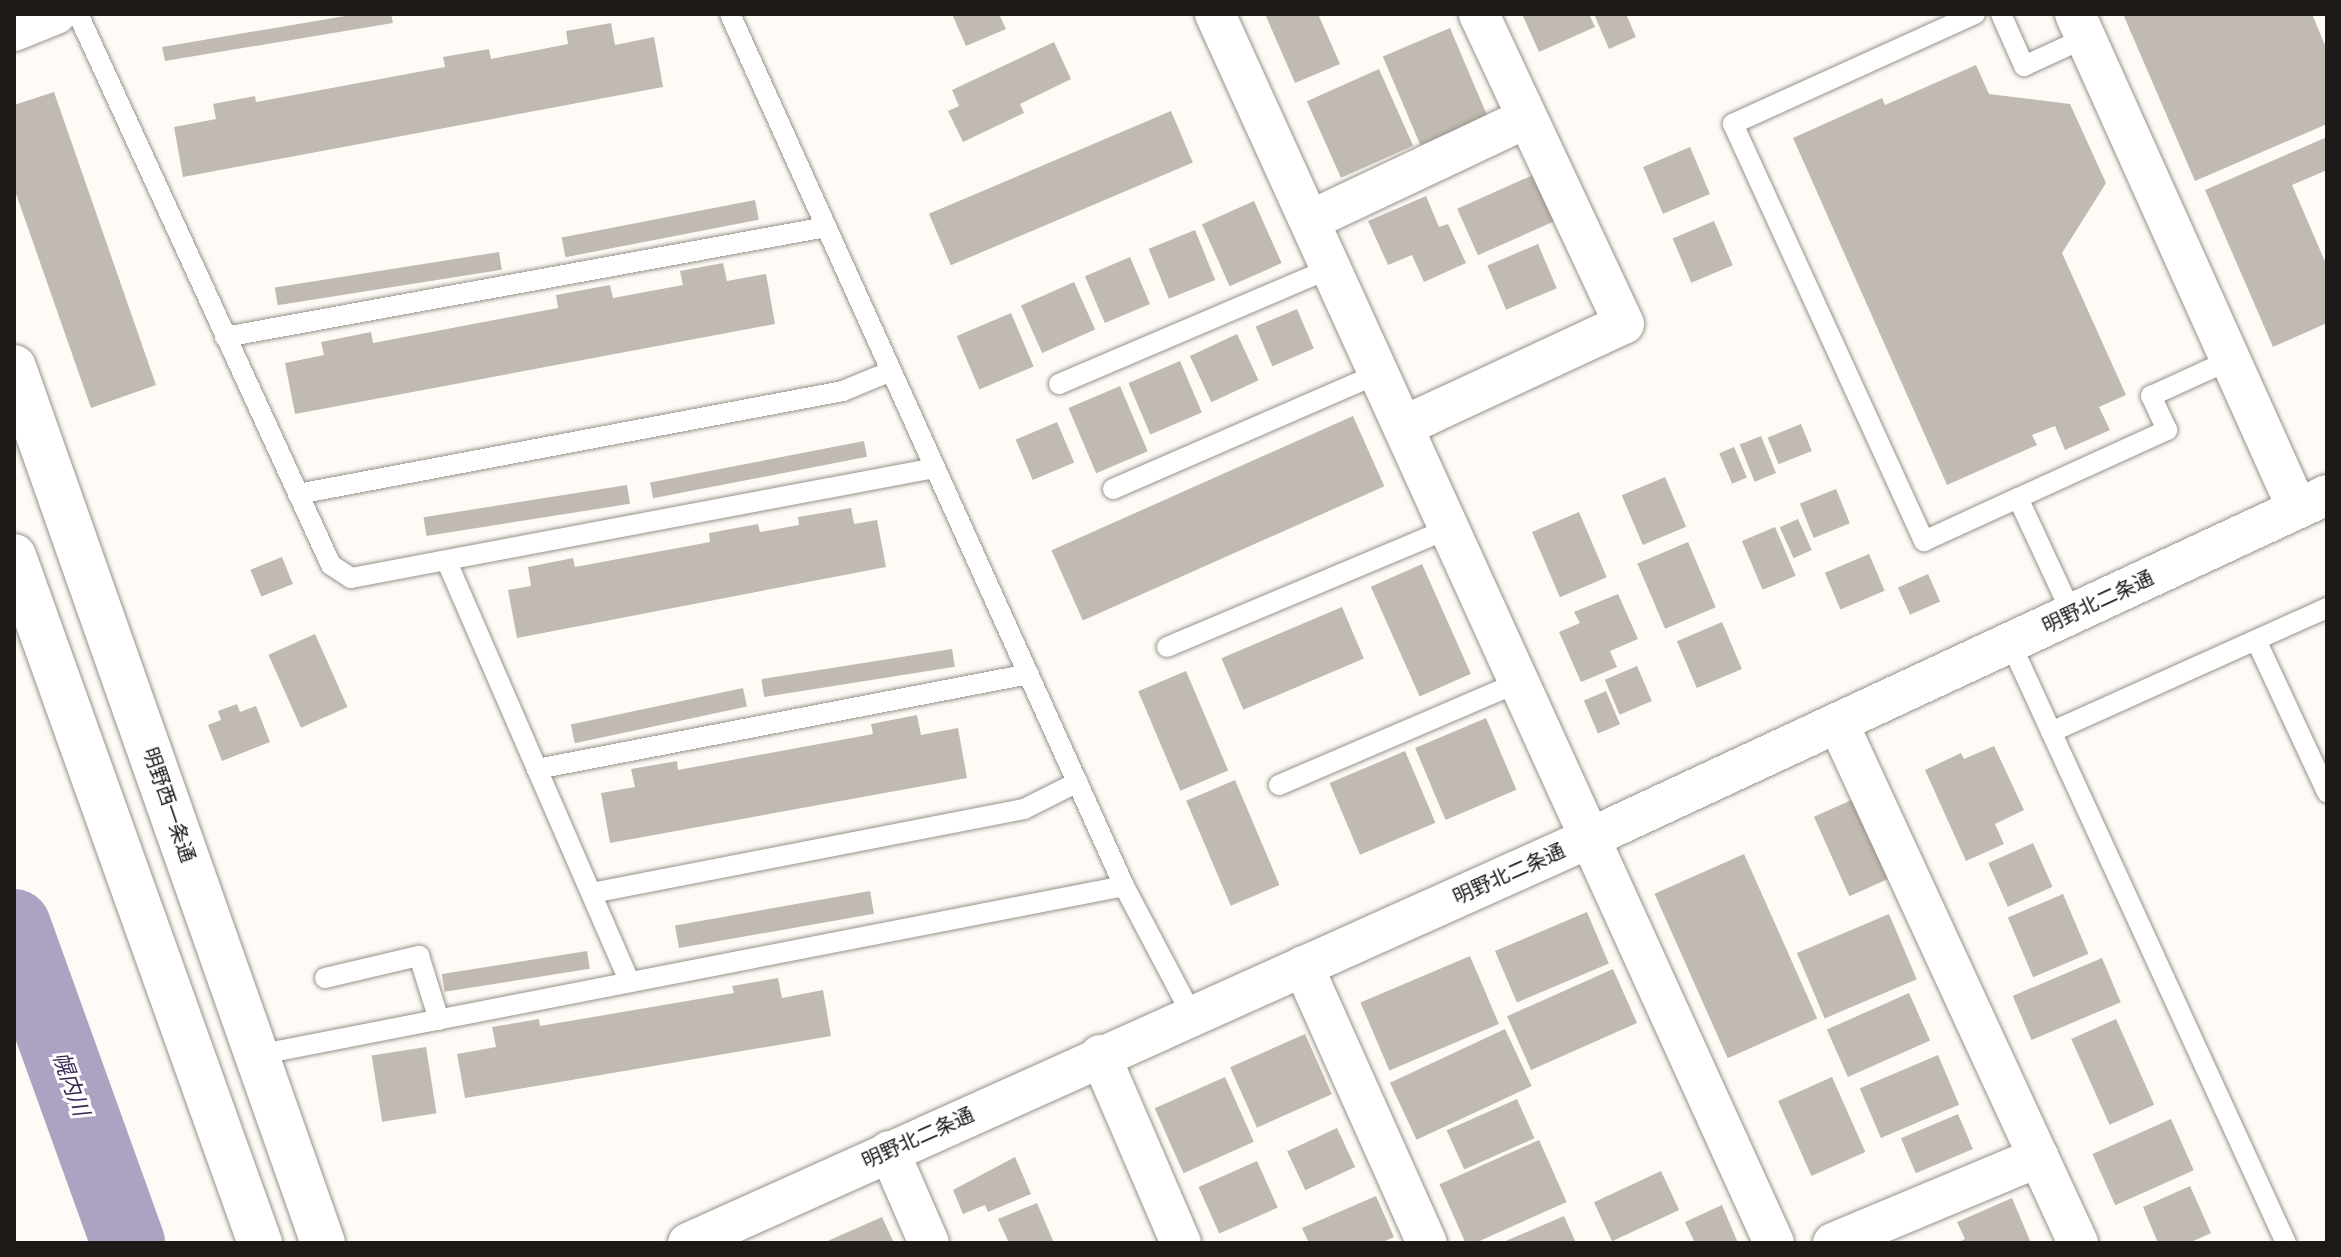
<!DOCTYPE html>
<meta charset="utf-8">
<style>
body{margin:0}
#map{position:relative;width:2341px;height:1257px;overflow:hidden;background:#fefbf7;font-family:Rubik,"Noto Sans JP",sans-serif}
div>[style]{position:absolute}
.river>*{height:74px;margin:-37px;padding:0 37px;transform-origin:37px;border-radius:37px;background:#aea2c3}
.building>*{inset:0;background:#c1bab2;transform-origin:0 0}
.roads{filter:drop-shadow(0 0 2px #989189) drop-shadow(0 0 2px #989189)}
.lane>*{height:20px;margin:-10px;padding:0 10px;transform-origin:10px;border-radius:10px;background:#fff}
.street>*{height:40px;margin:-20px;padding:0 20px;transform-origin:20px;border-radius:20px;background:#fff}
.secondary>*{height:44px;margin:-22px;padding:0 22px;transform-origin:22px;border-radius:22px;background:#fff}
span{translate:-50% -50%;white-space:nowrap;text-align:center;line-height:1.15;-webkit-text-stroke:6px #fff;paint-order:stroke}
.street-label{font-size:20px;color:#1c1916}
.water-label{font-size:22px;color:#3a2753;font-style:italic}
.frame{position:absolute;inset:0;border:16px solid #1c1916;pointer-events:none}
</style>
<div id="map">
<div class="river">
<div style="left:14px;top:926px;width:337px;rotate:70.2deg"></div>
</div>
<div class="building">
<div style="clip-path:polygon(357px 14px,391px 14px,393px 23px,165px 61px,162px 47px)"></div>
<div style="clip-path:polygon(952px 14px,999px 14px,1006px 29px,966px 46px)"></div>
<div style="clip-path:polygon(1265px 14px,1318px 14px,1340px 64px,1295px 83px)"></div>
<div style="clip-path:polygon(1522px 14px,1589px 14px,1595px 27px,1539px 52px)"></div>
<div style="clip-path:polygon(1594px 14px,1626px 14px,1636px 37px,1609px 49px)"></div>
<div style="clip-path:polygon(2123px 14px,2312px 14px,2327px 50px,2327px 124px,2195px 181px)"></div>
<div style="clip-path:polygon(611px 23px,615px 45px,654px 37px,663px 87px,183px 177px,174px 127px,216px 119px,213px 104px,255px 96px,256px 102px,445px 67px,443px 57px,489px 49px,491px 59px,568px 44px,566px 31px)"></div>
<div style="left:1450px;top:28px;width:96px;height:73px;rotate:67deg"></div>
<div style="clip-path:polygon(1054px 42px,1071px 79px,1020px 104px,1024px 113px,963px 142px,948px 111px,959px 106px,952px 90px)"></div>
<div style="clip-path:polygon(1976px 65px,1989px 94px,2070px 104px,2106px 183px,2062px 253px,2126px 395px,2099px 407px,2110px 430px,2065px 450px,2055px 426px,2032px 435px,2037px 445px,1947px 485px,1793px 138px,1882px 98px,1885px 105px)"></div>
<div style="left:1379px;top:69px;width:84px;height:79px;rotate:66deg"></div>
<div style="clip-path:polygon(54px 92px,156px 385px,91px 408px,14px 188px,14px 105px)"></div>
<div style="left:1171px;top:111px;width:56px;height:263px;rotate:67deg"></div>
<div style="clip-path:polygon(2327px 137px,2327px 170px,2292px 185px,2327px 266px,2327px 323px,2273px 347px,2205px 190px)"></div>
<div style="left:1690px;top:147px;width:51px;height:51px;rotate:67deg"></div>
<div style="left:1533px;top:175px;width:51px;height:83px;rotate:66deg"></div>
<div style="clip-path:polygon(1426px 196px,1439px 227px,1448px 224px,1466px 263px,1424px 282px,1412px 255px,1388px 265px,1368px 221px)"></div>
<div style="left:755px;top:200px;width:20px;height:197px;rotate:79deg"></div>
<div style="left:1254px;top:201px;width:68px;height:57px;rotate:66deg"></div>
<div style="left:1714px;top:221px;width:48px;height:45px;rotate:67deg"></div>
<div style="left:1195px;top:230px;width:54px;height:50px;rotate:68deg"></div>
<div style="left:1538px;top:244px;width:48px;height:55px;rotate:67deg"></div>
<div style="left:499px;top:252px;width:18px;height:227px;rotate:81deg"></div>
<div style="left:1130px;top:257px;width:51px;height:49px;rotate:67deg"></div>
<div style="clip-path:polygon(723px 263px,727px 281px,766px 274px,775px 324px,295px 414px,285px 363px,324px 355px,321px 342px,371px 332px,373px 343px,558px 308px,556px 295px,610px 285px,613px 298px,683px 285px,680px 271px)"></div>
<div style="left:1074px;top:282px;width:52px;height:58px;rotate:66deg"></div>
<div style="left:1297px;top:309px;width:43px;height:45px;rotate:67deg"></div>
<div style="left:1011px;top:313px;width:58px;height:59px;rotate:67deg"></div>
<div style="left:1237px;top:334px;width:51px;height:52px;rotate:65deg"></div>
<div style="left:1180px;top:361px;width:56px;height:56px;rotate:67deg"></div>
<div style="left:1120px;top:386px;width:71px;height:56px;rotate:67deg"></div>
<div style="left:1353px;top:416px;width:77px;height:330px;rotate:66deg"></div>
<div style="left:1057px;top:422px;width:44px;height:45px;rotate:67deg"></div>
<div style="left:1801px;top:424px;width:29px;height:36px;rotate:68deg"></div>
<div style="left:1761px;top:436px;width:40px;height:23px;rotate:68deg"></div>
<div style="left:864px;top:441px;width:16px;height:218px;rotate:79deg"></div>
<div style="left:1734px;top:447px;width:33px;height:16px;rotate:67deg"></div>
<div style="left:1665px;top:477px;width:54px;height:47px;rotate:67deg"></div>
<div style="left:627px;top:485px;width:19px;height:206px;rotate:81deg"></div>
<div style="left:1836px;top:489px;width:37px;height:39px;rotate:68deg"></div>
<div style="clip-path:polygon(851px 508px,854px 524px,877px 520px,886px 567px,517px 638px,508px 590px,531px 586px,528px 567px,573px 558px,575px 567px,710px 542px,709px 533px,758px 524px,760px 532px,799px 525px,798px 517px)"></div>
<div style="left:1579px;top:512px;width:71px;height:51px;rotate:67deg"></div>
<div style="left:1798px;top:519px;width:34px;height:20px;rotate:66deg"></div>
<div style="left:1775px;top:527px;width:53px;height:36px;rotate:67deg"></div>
<div style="left:1688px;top:542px;width:71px;height:55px;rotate:67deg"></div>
<div style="left:1869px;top:554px;width:40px;height:48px;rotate:67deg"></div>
<div style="left:282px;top:557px;width:29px;height:34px;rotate:68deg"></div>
<div style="left:1422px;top:564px;width:120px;height:56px;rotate:66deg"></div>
<div style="left:1928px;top:574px;width:30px;height:33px;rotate:66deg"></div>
<div style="clip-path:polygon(1618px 594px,1638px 639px,1610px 651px,1617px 667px,1581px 682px,1559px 632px,1580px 623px,1574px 612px)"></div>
<div style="left:1342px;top:607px;width:56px;height:131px;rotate:67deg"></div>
<div style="left:1722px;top:622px;width:51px;height:49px;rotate:67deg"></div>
<div style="left:315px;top:634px;width:80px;height:51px;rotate:66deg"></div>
<div style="left:952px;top:649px;width:18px;height:193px;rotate:81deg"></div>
<div style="left:1637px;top:666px;width:38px;height:35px;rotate:67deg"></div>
<div style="left:1186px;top:671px;width:108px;height:52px;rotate:67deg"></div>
<div style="left:743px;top:688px;width:19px;height:176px;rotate:78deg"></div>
<div style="left:1606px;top:691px;width:36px;height:24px;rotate:67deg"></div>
<div style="clip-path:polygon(237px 704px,240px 712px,256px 706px,270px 742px,222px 761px,208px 725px,221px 720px,218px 711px)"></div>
<div style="clip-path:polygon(917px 715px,921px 735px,958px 728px,967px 778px,610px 843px,601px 793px,635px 787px,631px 769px,677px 761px,678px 770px,873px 734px,871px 724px)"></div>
<div style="left:1486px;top:718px;width:78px;height:77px;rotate:67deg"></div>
<div style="clip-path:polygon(1994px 746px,2024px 810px,1995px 824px,2004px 844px,1966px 861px,1925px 770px,1961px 753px,1964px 759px)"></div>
<div style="left:1405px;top:751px;width:78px;height:82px;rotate:67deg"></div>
<div style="left:1235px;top:780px;width:114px;height:53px;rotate:67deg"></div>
<div style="left:1856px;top:798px;width:87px;height:46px;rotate:66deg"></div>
<div style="left:2033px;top:843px;width:48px;height:49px;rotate:66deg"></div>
<div style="left:1744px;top:854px;width:180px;height:98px;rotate:66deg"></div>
<div style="left:870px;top:891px;width:23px;height:198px;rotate:80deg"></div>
<div style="left:2063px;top:894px;width:65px;height:60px;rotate:67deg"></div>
<div style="left:1587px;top:912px;width:56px;height:100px;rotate:67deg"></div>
<div style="left:1889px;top:914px;width:71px;height:100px;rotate:67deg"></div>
<div style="left:587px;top:951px;width:18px;height:147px;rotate:81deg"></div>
<div style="left:1470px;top:956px;width:74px;height:119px;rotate:67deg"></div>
<div style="left:2102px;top:958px;width:48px;height:97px;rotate:67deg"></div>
<div style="left:1613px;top:969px;width:59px;height:116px;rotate:66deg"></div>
<div style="clip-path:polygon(778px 978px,782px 998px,823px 990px,831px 1036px,465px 1098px,457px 1054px,496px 1047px,492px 1027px,539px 1019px,540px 1026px,734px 993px,732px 986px)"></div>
<div style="left:1909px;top:993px;width:52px;height:90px;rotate:66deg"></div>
<div style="left:2116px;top:1019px;width:94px;height:49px;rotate:66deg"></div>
<div style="left:1505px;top:1029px;width:63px;height:127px;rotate:65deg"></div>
<div style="left:1305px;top:1034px;width:66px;height:82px;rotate:66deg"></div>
<div style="left:426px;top:1047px;width:67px;height:55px;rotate:81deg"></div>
<div style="left:1938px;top:1055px;width:54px;height:85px;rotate:67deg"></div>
<div style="left:1225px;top:1077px;width:71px;height:77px;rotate:66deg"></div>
<div style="left:1832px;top:1077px;width:82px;height:59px;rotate:66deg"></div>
<div style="left:1517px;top:1099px;width:43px;height:77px;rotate:66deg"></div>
<div style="left:1958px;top:1114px;width:38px;height:62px;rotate:67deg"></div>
<div style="left:2171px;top:1119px;width:56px;height:86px;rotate:66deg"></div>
<div style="left:1337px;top:1128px;width:43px;height:55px;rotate:65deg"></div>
<div style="left:1539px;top:1140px;width:68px;height:109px;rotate:66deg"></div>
<div style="clip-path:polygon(1015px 1157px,1031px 1194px,988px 1212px,985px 1205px,963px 1214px,953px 1190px)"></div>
<div style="left:1257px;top:1161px;width:51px;height:64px;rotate:66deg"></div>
<div style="left:1661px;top:1171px;width:43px;height:74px;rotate:65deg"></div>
<div style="clip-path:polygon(2190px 1186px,2211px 1233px,2189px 1243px,2158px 1243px,2143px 1207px)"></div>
<div style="clip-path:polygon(1376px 1196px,1394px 1237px,1381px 1243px,1309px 1243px,1302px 1228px)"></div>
<div style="clip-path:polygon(2012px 1198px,2031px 1243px,1956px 1243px,1965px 1239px,1957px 1222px)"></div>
<div style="clip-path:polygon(1037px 1203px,1054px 1243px,1009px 1243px,998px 1219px)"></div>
<div style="clip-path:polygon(1722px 1205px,1738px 1243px,1695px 1243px,1685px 1222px)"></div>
<div style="clip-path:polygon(1564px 1216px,1576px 1243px,1501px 1243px)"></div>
<div style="clip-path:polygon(882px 1217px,894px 1243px,823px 1243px)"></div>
</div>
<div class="roads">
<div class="lane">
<div style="left:78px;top:14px;width:606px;rotate:65.34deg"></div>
<div style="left:331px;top:565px;width:24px;rotate:33deg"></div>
<div style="left:351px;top:578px;width:594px;rotate:-10.67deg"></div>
<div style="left:730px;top:14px;width:957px;rotate:65.68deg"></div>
<div style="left:1124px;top:886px;width:146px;rotate:62.2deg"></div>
<div style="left:1975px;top:14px;width:266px;rotate:155.6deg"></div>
<div style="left:1733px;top:124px;width:459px;rotate:65.4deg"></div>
<div style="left:1924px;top:541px;width:103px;rotate:-24.6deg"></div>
<div style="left:2018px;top:498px;width:128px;rotate:65deg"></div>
<div style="left:2001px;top:14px;width:57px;rotate:66.1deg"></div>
<div style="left:2024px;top:66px;width:67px;rotate:-24.7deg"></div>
<div style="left:225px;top:337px;width:611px;rotate:-10.37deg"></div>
<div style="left:1059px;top:384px;width:298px;rotate:-23.1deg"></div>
<div style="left:1113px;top:489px;width:293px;rotate:-23.5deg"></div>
<div style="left:298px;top:494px;width:555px;rotate:-10.7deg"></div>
<div style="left:843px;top:391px;width:52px;rotate:-22.6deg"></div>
<div style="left:2018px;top:498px;width:164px;rotate:-24.5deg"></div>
<div style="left:2167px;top:430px;width:38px;rotate:-115deg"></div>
<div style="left:2151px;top:396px;width:87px;rotate:-24.5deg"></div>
<div style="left:447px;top:562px;width:458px;rotate:66.5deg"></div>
<div style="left:2256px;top:640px;width:168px;rotate:65deg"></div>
<div style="left:2010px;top:642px;width:661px;rotate:65.33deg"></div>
<div style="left:1167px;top:647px;width:310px;rotate:-22.8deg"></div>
<div style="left:2051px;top:732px;width:303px;rotate:-24.2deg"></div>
<div style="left:537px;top:769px;width:501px;rotate:-10.93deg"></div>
<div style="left:1279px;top:785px;width:264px;rotate:-23.2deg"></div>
<div style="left:592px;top:893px;width:440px;rotate:-11deg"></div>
<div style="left:1024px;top:809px;width:60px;rotate:-26.6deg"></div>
<div style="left:325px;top:978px;width:97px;rotate:-13.2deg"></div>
<div style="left:419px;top:956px;width:67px;rotate:72.6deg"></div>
<div style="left:257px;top:1055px;width:883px;rotate:-11.03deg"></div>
</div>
<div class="street">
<div style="left:1215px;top:14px;width:1350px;rotate:65.54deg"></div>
<div style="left:2075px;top:14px;width:542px;rotate:65.8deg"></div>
<div style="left:14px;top:31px;width:45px;rotate:-22deg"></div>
<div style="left:1311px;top:220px;width:239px;rotate:-25.3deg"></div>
<div style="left:1406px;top:425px;width:240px;rotate:-24.9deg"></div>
<div style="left:1624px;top:324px;width:342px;rotate:-115.1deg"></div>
<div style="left:1838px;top:723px;width:573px;rotate:65.22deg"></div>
<div style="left:1303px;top:966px;width:303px;rotate:65.9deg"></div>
<div style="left:1100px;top:1055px;width:205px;rotate:66.7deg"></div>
<div style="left:889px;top:1151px;width:100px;rotate:66.5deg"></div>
<div style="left:688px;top:1243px;width:991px;rotate:-24.19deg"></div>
<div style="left:1592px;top:837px;width:811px;rotate:-24.95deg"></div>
<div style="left:1833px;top:1243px;width:223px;rotate:-22.7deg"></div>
</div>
<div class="secondary">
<div style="left:14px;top:367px;width:929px;rotate:70.57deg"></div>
<div style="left:14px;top:556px;width:730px;rotate:70.3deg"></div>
</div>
</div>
<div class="street-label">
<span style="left:2098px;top:602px;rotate:-25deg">明野北二条通</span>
<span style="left:169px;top:805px;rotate:71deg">明野西一条通</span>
<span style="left:1509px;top:874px;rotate:-24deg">明野北二条通</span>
<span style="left:918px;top:1138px;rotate:-24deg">明野北二条通</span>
</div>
<div class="water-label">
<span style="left:71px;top:1084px;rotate:70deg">幌内川</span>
</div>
<div class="frame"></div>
</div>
